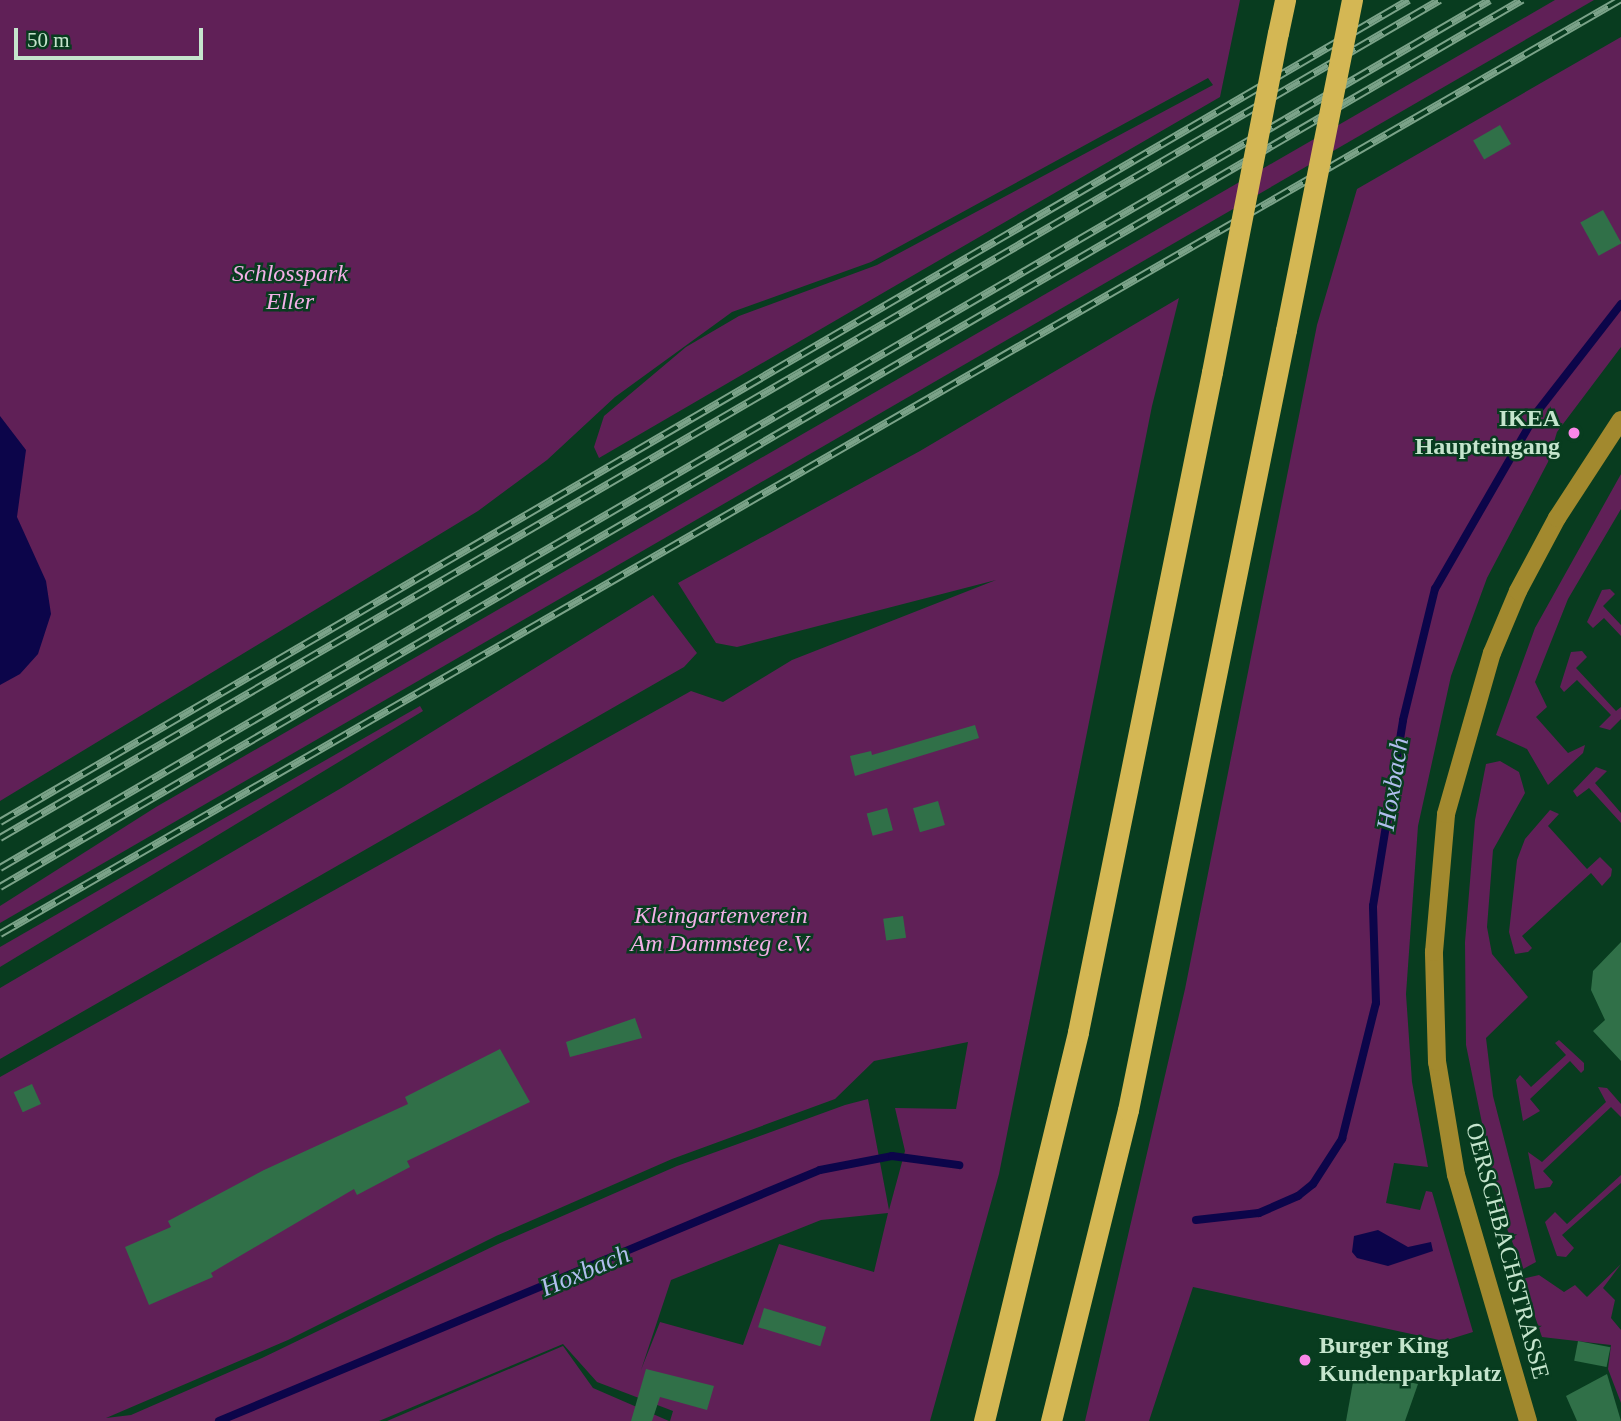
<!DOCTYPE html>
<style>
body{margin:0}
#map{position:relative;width:1621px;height:1421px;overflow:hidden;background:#083c1f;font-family:Georgia,serif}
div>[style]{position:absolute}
.green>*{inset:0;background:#602057}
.water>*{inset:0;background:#0c054a}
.stream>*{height:8px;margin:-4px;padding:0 4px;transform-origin:4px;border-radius:4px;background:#0c054a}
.building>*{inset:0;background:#307048;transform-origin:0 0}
.secondary>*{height:18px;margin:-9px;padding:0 9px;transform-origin:9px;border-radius:9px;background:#a2892e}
.motorway>*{height:21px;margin:-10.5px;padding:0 10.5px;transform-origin:10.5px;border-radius:10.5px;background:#d4b754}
.rail>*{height:8px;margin-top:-4px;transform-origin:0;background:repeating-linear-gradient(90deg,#083c1f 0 16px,#7ba389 0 32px);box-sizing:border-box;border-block:2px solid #7ba389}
.motorway-bridge>*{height:21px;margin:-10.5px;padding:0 10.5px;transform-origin:10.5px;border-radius:10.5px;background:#d4b754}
.dots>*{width:19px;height:19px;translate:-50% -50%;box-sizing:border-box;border:4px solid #083c1f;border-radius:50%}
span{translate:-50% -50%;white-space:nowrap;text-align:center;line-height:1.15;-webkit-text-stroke:5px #083c1f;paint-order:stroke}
.park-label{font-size:24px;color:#f3b0e7;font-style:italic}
.poi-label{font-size:24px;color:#c5e5cd;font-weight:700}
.right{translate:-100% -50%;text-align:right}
.left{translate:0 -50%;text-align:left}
.street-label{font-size:24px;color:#c5e5cd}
.water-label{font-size:26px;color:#b1beee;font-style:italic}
.scale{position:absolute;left:14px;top:28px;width:189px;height:32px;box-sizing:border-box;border:4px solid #c5e5cd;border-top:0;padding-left:9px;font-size:21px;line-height:24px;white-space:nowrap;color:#c5e5cd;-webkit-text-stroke:5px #083c1f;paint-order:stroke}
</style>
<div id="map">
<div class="green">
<div style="clip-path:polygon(0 0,1240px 0,1220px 97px,599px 458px,594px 447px,604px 416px,686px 347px,739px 316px,877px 265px,1213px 85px,1208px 78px,871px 262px,732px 312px,615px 397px,547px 460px,478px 511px,0 801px)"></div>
<div style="clip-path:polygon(1555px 0,1594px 0,0 923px,0 906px,156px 807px)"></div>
<div style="clip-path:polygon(1621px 37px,1621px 347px,1557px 432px,1548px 462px,1487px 578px,1451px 676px,1418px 826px,1406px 994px,1412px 1082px,1428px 1167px,1394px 1163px,1386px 1203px,1420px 1210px,1426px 1191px,1432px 1192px,1473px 1332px,1444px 1341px,1193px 1287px,1149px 1421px,1085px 1421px,1185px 989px,1317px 325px,1357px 189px)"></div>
<div style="clip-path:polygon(evenodd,1179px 298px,1152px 406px,999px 1174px,930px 1421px,670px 1421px,673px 1411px,597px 1382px,563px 1344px,379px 1421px,0 1421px,0 1077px,691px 691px,723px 702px,792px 660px,996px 580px,737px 647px,716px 643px,678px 583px,920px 451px,1179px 298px,968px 1042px,956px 1109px,895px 1108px,905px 1151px,889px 1210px,868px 1099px,845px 1105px,677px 1166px,498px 1244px,262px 1358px,131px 1415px,106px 1418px,288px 1340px,496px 1236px,672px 1159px,835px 1099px,874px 1061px,968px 1042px,1179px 298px,888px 1213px,874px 1272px,779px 1244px,743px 1345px,660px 1322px,641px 1370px,671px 1280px,821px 1220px,888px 1213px)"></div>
<div style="clip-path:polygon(1621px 474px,1621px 509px,1568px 599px,1535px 682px,1547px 707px,1536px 717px,1568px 753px,1585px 745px,1583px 753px,1548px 785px,1527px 749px,1496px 735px,1535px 628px)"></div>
<div style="clip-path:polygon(1610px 589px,1615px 594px,1603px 606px,1621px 625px,1621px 636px,1604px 618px,1593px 628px,1587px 622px,1602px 590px)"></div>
<div style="clip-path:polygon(653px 595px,697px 653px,684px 667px,0 1059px,0 988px,343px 787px)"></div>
<div style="clip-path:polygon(1582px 651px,1587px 657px,1576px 668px,1616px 711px,1621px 707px,1621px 719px,1610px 730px,1599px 727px,1611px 715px,1577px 680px,1564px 692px,1560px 687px,1571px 652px)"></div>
<div style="clip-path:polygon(420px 706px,423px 711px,0 967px,0 947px)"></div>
<div style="clip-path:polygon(1500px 761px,1519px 772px,1525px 793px,1493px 850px,1487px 927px,1492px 954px,1528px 997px,1486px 1038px,1493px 1096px,1536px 1262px,1523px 1269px,1500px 1211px,1466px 1045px,1465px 942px,1475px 820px,1486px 764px)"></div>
<div style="clip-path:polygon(1596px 767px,1607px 771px,1595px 783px,1621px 813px,1621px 823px,1589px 788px,1577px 797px,1573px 791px)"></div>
<div style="clip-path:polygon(1550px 810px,1559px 814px,1548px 826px,1587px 869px,1600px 857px,1612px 869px,1611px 876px,1602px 886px,1591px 873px,1522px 936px,1532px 948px,1528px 952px,1515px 954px,1509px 932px,1517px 860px,1525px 839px)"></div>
<div style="clip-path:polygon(1559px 1040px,1584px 1063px,1584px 1070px,1581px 1073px,1570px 1061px,1530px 1099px,1540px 1111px,1523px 1121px,1516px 1080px,1520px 1075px,1531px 1087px,1566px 1055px,1555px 1043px)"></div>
<div style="clip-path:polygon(1598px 1087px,1607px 1088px,1621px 1104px,1621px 1117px,1611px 1107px,1543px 1171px,1553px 1182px,1550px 1187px,1535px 1189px,1528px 1152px,1542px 1162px,1606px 1102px)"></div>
<div style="clip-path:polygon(1621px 1175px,1621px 1183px,1562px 1235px,1574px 1248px,1566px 1257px,1557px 1256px,1545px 1222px,1555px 1212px,1567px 1224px)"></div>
<div style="clip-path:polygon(1621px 1264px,1603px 1288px,1615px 1300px,1611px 1318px,1621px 1330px,1621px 1403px,1608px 1369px,1611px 1345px,1542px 1337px,1522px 1279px,1539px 1275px,1564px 1292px,1575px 1285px,1587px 1297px)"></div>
<div style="clip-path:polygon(563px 1346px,593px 1388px,669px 1421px,387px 1421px)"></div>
</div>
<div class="water">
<div style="clip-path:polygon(0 416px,26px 450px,17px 517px,46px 581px,51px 614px,38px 654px,20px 674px,0 685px)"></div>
<div style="clip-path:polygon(1378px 1230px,1408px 1247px,1431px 1242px,1433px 1251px,1388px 1266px,1357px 1258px,1352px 1252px,1354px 1236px)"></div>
</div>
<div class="stream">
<div style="left:1196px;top:1220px;width:63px;rotate:-6.3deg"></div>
<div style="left:1259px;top:1213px;width:43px;rotate:-23.6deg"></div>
<div style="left:1298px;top:1196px;width:19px;rotate:-39deg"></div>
<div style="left:1313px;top:1184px;width:54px;rotate:-57.2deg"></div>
<div style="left:1342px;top:1139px;width:140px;rotate:-76deg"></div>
<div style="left:1376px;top:1003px;width:97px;rotate:-91.8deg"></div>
<div style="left:1373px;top:906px;width:188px;rotate:-80.8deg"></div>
<div style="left:1403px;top:720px;width:135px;rotate:-76.3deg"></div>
<div style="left:1435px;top:589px;width:204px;rotate:-60deg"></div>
<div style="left:1537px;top:412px;width:137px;rotate:-52.1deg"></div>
<div style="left:219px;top:1421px;width:651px;rotate:-22.67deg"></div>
<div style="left:820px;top:1170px;width:73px;rotate:-11deg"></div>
<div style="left:892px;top:1156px;width:68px;rotate:7.7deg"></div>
</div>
<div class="building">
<div style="left:1500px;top:125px;width:22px;height:31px;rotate:60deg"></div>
<div style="left:1603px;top:210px;width:38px;height:26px;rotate:61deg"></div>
<div style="clip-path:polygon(975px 725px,979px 738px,855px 776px,850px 756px,871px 751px,872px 755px)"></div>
<div style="left:938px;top:801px;width:25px;height:26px;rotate:74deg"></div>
<div style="left:887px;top:808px;width:23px;height:21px;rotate:75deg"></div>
<div style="left:903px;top:916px;width:22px;height:20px;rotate:82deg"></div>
<div style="clip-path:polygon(1621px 942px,1621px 1061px,1593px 1031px,1605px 1020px,1591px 990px,1593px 971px)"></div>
<div style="clip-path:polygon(635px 1018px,642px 1038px,570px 1057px,566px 1042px)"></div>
<div style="clip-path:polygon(500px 1049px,530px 1102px,407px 1161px,410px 1167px,357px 1195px,354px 1189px,211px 1273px,213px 1277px,149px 1305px,125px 1247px,171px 1227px,168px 1221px,264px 1170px,408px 1104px,405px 1097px)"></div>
<div style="left:32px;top:1084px;width:22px;height:20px;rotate:66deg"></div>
<div style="left:764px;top:1308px;width:65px;height:20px;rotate:17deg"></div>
<div style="left:1578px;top:1341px;width:33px;height:20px;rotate:11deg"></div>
<div style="clip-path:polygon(646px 1369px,714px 1386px,707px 1410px,660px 1397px,652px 1421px,631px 1421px)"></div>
<div style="clip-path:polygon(1355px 1371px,1418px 1384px,1405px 1421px,1346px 1421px)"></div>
<div style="clip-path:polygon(1607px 1374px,1621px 1421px,1577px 1421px,1566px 1396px)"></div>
</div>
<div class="secondary">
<div style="left:1528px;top:1421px;width:256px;rotate:-106.3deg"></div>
<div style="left:1456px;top:1175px;width:115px;rotate:-99.5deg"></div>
<div style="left:1437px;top:1062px;width:110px;rotate:-91.6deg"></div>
<div style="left:1434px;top:952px;width:139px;rotate:-85deg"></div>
<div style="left:1446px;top:814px;width:167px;rotate:-74.1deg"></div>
<div style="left:1492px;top:653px;width:67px;rotate:-67.2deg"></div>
<div style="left:1518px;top:591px;width:83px;rotate:-61.9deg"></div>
<div style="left:1557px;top:518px;width:117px;rotate:-56.9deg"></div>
</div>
<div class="motorway">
<div style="left:1278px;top:33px;width:34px;rotate:-78deg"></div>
<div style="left:984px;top:1421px;width:400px;rotate:-76.4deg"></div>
<div style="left:1078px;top:1032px;width:673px;rotate:-78.52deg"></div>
<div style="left:1051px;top:1421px;width:320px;rotate:-76.1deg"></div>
<div style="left:1128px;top:1110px;width:796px;rotate:-78.55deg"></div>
</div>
<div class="rail">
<div style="left:0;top:822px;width:1631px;rotate:-30.26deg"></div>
<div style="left:0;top:838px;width:1666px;rotate:-30.2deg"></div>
<div style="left:0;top:868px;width:1724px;rotate:-30.22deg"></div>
<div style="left:0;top:887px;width:1762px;rotate:-30.23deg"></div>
<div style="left:0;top:934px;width:1870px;rotate:-29.97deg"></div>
</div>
<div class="motorway-bridge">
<div style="left:1286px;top:330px;width:337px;rotate:-78.7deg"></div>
<div style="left:1212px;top:372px;width:345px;rotate:-79deg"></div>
</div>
<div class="dots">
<div style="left:1574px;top:433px;background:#fa87e8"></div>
<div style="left:1305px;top:1360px;background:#fa87e8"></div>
</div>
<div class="park-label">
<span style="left:290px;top:288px">Schlosspark<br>Eller</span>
<span style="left:721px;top:930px">Kleingartenverein<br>Am Dammsteg e.V.</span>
</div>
<div class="poi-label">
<span class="right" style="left:1560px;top:433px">IKEA<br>Haupteingang</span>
<span class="left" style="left:1319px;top:1360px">Burger King<br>Kundenparkplatz</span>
</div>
<div class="street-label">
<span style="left:1507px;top:1251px;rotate:75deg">OERSCHBACHSTRASSE</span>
</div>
<div class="water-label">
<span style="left:1393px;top:784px;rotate:-81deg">Hoxbach</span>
<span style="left:585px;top:1271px;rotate:-23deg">Hoxbach</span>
</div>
<div class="scale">50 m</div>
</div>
